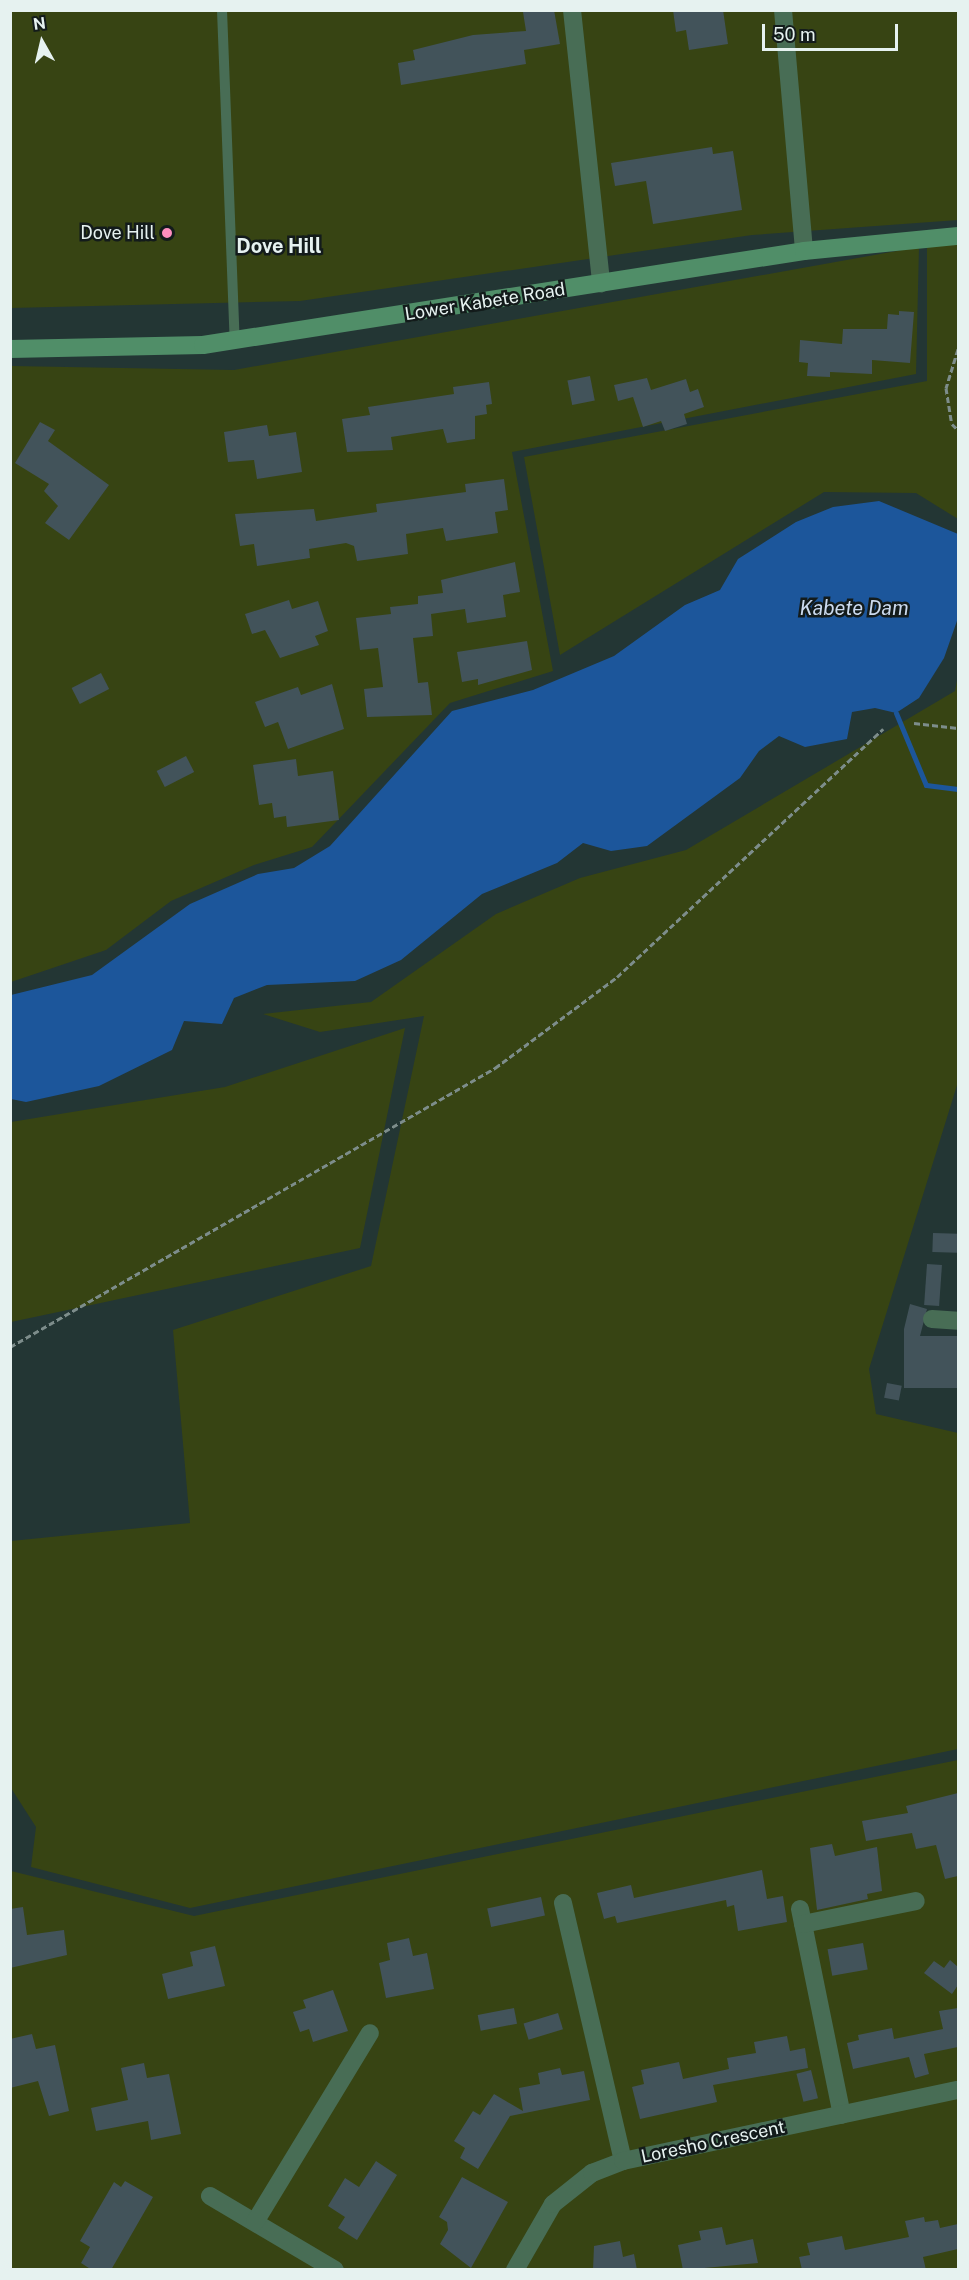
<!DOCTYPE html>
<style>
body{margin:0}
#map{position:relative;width:969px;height:2280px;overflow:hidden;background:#233634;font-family:"Public Sans",sans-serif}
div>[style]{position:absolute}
.green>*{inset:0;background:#374413}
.water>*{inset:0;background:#1c569b}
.stream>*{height:5px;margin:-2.5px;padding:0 2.5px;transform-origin:2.5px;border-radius:2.5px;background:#1c569b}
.building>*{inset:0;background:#42535a;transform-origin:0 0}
.path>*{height:3px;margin-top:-1.5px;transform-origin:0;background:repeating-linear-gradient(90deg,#7d8d8b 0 6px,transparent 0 9px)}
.lane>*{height:10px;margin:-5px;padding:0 5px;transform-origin:5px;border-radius:5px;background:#486d55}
.street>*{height:18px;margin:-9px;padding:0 9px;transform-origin:9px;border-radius:9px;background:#486d55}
.secondary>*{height:18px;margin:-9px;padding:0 9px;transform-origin:9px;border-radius:9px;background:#508e68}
.dots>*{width:16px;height:16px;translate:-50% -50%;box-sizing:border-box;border:3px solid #131b1b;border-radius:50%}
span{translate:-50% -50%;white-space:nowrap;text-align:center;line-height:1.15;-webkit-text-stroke:5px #131b1b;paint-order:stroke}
.poi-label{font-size:18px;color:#e6f2f0}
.right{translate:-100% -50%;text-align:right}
.street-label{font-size:18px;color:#e6f2f0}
.neighbourhood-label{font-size:20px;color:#e6f2f0;font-weight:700}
.water-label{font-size:20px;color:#ccdbef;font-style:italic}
.frame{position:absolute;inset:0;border:12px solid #e6f2f0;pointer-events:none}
.north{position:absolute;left:12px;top:12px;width:60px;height:60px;-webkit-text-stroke:4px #131b1b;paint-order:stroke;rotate:352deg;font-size:16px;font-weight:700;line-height:24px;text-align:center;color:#e6f2f0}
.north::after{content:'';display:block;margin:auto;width:21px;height:27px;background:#e6f2f0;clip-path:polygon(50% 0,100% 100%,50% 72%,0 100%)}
.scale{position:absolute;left:762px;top:24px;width:136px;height:27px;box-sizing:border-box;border:3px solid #e6f2f0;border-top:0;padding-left:8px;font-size:18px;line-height:21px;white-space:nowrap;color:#e6f2f0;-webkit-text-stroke:4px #131b1b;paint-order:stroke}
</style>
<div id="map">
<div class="green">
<div style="clip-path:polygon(10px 11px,958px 11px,958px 220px,752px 235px,300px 301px,11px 308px)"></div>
<div style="clip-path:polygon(927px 238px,958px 241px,958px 519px,916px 493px,824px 492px,560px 655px,524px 457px,927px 381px)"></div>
<div style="clip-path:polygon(919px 247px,916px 374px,512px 452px,553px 671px,450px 703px,312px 847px,254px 865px,171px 901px,106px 950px,11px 982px,11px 366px,234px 370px)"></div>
<div style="clip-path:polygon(958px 675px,958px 1082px,869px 1369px,876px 1414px,958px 1433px,958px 1749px,190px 1908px,31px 1867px,36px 1827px,11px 1788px,11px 1541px,190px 1523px,173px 1330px,371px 1266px,424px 1016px,320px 1032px,263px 1014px,371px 1002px,496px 914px,580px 878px,686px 850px,955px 691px)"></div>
<div style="clip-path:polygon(405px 1028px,360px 1248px,11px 1322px,11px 1122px,225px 1087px)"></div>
<div style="clip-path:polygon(958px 1760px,958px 2269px,11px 2270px,11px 1871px,194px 1916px)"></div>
</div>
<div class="water">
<div style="clip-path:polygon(879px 501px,958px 534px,958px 618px,944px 658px,919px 698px,896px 713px,875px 708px,852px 712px,847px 739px,805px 747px,779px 736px,759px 751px,740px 778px,647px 846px,611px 851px,583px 843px,557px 863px,482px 894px,401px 960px,355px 981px,267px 985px,234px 998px,222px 1024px,184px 1021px,172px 1050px,99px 1086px,26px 1102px,11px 1099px,11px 995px,92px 975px,190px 904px,258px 874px,294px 868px,330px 846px,452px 711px,533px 690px,614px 656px,685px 605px,720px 590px,738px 559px,796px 522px,833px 507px)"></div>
</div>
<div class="stream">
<div style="left:896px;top:713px;width:78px;rotate:67.4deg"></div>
<div style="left:926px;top:785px;width:32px;rotate:7deg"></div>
</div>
<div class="building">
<div style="clip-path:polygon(554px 10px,560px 44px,524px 50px,526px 64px,401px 85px,398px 63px,415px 60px,413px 50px,473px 35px,526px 31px,523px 12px)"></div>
<div style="clip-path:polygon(673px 10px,723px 10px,728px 44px,689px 50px,686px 30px,676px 32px)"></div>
<div style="clip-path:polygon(712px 147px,713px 154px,733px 151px,742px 210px,653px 224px,646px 181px,615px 186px,611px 163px)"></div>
<div style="clip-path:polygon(899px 311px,914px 312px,910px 363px,872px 360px,872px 374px,830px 372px,830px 377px,807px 376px,808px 363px,799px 362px,800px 340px,842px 344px,843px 329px,887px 329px,888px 314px,899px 315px)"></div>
<div style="left:590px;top:376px;width:25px;height:23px;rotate:79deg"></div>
<div style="clip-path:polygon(647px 378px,651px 390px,686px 379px,690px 392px,698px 389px,704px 407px,684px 414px,687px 424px,665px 431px,661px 421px,643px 427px,633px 397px,618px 401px,614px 385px)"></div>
<div style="clip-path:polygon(489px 382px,492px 404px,486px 405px,487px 414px,475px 416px,475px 439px,447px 443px,443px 429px,391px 437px,393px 450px,347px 452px,342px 419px,370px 415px,368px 407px,454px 394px,453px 387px)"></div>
<div style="clip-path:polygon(40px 422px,55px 430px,48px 441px,109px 485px,69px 540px,45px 523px,58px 506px,44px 491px,49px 484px,15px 463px)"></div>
<div style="clip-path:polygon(267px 425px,269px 436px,296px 432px,302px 472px,257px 479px,254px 460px,228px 462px,224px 432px)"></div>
<div style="clip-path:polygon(504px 479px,508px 510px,495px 512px,498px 533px,446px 541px,443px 528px,406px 534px,408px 554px,357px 561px,354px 546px,346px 543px,309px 549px,310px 558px,257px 566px,254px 544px,240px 546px,235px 514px,314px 509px,316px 521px,377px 512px,376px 504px,466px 492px,465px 484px)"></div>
<div style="clip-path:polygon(515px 562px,520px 592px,503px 595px,506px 617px,467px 623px,465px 609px,431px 614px,433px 636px,413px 638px,418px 683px,428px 682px,432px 715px,367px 717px,364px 689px,383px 687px,378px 648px,360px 650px,356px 618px,391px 614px,390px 607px,418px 604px,418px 596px,443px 593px,441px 580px)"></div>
<div style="clip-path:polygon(289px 600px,292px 609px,318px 601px,328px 631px,315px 636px,319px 645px,280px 658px,265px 630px,252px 634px,245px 614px)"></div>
<div style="clip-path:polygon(527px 641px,532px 670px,478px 685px,478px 679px,462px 682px,457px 652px)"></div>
<div style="left:101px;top:673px;width:18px;height:33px;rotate:63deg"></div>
<div style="clip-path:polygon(332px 684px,344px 729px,288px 749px,278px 722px,265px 727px,255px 702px,298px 687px,301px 695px)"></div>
<div style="left:186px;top:756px;width:18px;height:33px;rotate:63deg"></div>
<div style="clip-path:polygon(296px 759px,298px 776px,333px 771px,339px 820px,287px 827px,286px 816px,274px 818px,272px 803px,259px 805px,253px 765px)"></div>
<div style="left:933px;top:1233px;width:25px;height:19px;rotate:2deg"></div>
<div style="left:927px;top:1264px;width:15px;height:41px;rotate:4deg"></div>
<div style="clip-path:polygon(910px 1304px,927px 1309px,920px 1336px,958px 1336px,958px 1388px,904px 1388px,904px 1329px)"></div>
<div style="left:887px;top:1383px;width:15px;height:15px;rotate:11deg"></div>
<div style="clip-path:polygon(958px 1793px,958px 1876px,945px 1879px,936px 1845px,916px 1849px,912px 1833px,866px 1841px,862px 1821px,908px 1813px,906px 1806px)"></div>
<div style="clip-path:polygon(832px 1844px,835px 1856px,877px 1847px,882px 1891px,867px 1894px,868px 1899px,817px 1910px,810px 1848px)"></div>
<div style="clip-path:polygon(762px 1870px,767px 1899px,783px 1896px,787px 1922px,738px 1931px,734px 1905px,727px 1907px,726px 1900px,617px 1923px,615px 1916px,604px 1919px,597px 1893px,631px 1885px,634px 1898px)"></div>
<div style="left:541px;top:1897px;width:19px;height:55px;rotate:78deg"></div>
<div style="clip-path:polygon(23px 1907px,27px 1935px,64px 1930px,67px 1955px,10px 1968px,10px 1909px)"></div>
<div style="clip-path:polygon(409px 1938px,413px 1956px,427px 1953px,434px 1989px,386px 1998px,379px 1963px,390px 1960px,387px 1943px)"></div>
<div style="left:863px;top:1943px;width:27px;height:36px;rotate:80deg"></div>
<div style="clip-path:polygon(215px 1946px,225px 1986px,168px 1999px,162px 1974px,193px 1966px,190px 1952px)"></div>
<div style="clip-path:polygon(950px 1960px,958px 1967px,958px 1985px,952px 1994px,924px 1973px,934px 1961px,944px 1968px)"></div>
<div style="clip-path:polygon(333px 1990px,348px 2031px,313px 2042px,309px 2029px,300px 2032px,293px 2012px,306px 2008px,303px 2000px)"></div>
<div style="left:514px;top:2008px;width:16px;height:37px;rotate:79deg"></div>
<div style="clip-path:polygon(958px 2008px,958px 2047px,924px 2054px,929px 2074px,915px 2078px,909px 2057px,853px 2069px,847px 2043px,859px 2040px,858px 2035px,892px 2028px,894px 2039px,943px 2029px,939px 2011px)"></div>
<div style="left:558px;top:2013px;width:17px;height:36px;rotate:73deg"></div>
<div style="clip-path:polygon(32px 2034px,36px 2049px,55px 2045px,69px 2111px,49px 2116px,38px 2081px,10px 2088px,10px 2039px)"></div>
<div style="clip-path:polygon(787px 2036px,790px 2051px,805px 2048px,808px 2068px,713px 2085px,717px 2102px,640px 2119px,632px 2087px,644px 2084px,641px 2070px,679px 2062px,683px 2079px,729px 2069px,727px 2058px,756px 2053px,754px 2042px)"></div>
<div style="clip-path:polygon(144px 2063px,147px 2078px,169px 2074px,181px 2134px,151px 2140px,148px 2121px,96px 2131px,91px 2108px,128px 2100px,121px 2068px)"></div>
<div style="clip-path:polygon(560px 2068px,562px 2075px,584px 2071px,590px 2100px,510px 2116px,478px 2169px,460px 2158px,465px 2148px,454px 2141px,473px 2111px,480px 2115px,494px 2094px,523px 2111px,519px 2088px,540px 2084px,538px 2073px)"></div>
<div style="left:811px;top:2070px;width:29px;height:15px;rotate:76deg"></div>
<div style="clip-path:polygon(376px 2161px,397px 2175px,357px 2240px,338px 2228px,345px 2217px,328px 2206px,345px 2178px,359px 2187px)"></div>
<div style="clip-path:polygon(462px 2177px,508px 2202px,471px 2268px,440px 2244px,448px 2230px,447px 2222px,439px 2217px)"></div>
<div style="clip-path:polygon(125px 2181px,153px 2197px,111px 2270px,92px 2270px,81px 2263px,90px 2247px,80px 2241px,114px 2182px,121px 2187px)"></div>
<div style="clip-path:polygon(924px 2217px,925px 2222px,938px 2220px,940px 2228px,958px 2224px,958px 2249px,923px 2257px,926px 2270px,802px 2270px,799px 2257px,810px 2255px,807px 2243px,842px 2236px,845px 2250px,909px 2237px,905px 2221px)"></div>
<div style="clip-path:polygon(722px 2227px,726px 2245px,753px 2239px,758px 2263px,683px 2270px,678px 2245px,701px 2240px,699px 2231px)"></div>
<div style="clip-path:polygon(620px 2241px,623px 2257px,634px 2254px,637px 2270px,593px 2270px,594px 2246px)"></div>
</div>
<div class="path">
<div style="left:958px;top:349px;width:41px;rotate:107.1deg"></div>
<div style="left:946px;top:388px;width:36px;rotate:81deg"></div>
<div style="left:952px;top:424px;width:8px;rotate:45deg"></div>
<div style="left:914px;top:723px;width:44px;rotate:6.5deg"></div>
<div style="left:10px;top:1347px;width:560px;rotate:-29.91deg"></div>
<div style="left:495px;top:1068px;width:152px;rotate:-36.7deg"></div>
<div style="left:617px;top:977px;width:364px;rotate:-43deg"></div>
</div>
<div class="lane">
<div style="left:222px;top:10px;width:331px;rotate:87.8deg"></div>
</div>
<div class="street">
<div style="left:572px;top:10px;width:275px;rotate:83.9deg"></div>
<div style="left:783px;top:10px;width:242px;rotate:85deg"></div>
<div style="left:932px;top:1319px;width:26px;rotate:4deg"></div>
<div style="left:563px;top:1903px;width:265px;rotate:76.9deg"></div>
<div style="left:800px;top:1909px;width:210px;rotate:78.5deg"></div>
<div style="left:803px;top:1924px;width:115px;rotate:-11.5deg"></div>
<div style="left:210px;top:2196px;width:145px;rotate:30.6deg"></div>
<div style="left:255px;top:2222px;width:221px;rotate:-58.7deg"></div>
<div style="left:515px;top:2270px;width:76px;rotate:-60.1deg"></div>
<div style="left:553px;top:2204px;width:50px;rotate:-38.5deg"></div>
<div style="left:592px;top:2173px;width:33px;rotate:-21deg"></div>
<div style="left:623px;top:2161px;width:342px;rotate:-12deg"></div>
</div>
<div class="secondary">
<div style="left:10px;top:349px;width:193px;rotate:-1.2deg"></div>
<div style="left:203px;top:345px;width:608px;rotate:-8.89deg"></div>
<div style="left:804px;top:251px;width:155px;rotate:-5.6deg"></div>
</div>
<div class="dots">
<div style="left:167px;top:233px;background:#fe8ebe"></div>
</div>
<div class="poi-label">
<span class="right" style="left:155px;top:233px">Dove Hill</span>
</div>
<div class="street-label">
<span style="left:485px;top:302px;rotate:-9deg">Lower Kabete Road</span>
<span style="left:713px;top:2142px;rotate:-12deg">Loresho Crescent</span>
</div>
<div class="neighbourhood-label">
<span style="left:279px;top:246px">Dove Hill</span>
</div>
<div class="water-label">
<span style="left:854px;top:608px">Kabete Dam</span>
</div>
<div class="frame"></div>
<div class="north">N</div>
<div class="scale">50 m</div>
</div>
